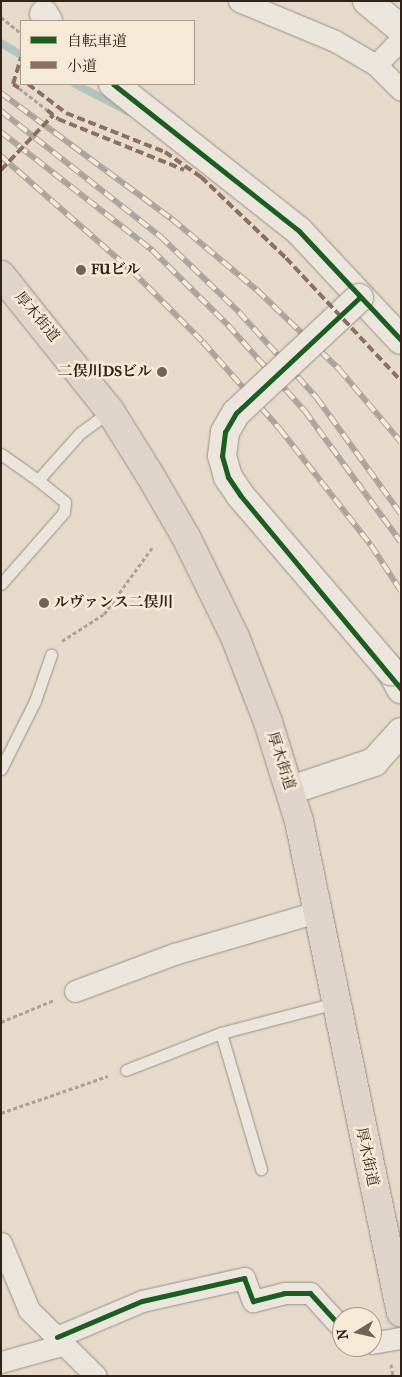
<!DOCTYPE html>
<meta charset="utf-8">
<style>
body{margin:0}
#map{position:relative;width:402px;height:1377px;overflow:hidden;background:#e6dbcb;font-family:"IM FELL French Canon","Noto Serif JP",serif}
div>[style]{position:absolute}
.stream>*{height:8px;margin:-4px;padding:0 4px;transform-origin:4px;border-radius:4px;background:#b2c4be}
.path>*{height:3px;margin-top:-1.5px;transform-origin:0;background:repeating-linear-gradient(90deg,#a9a39b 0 4px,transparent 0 6.5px)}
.roads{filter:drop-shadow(0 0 1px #978f85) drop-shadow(0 0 1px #978f85)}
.service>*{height:11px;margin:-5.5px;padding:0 5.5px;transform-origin:5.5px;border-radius:5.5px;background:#ebe5dd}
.minor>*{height:21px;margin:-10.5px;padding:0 10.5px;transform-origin:10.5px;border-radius:10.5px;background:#ebe5dd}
.tertiary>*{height:28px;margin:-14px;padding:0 14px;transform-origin:14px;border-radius:14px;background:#ebe5dd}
.primary>*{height:28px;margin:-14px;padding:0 14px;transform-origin:14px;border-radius:14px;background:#ded5c8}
.rail>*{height:5.5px;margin-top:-2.75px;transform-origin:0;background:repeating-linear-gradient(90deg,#f6e9d6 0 11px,#a9a39b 0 22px);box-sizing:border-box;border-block:1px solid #a9a39b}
.bridges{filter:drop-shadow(0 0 1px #978f85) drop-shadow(0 0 1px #978f85)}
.tertiary-bridge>*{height:28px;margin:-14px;padding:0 14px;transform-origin:14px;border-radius:14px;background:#ebe5dd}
.quiet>*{height:4px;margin-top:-2px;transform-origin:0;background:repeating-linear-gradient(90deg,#8d6e63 0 8px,transparent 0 12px)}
.cycleway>*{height:5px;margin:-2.5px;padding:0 2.5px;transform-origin:2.5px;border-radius:2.5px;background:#1b5e20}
.dots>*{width:14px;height:14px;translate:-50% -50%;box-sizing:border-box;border:2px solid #f6e9d6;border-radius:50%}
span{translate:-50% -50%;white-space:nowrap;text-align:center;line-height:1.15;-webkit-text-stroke:5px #f6e9d6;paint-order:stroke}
.poi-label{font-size:15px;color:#302318;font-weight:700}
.left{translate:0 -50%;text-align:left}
.right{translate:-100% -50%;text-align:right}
.street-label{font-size:15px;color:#302318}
.frame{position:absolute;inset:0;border:2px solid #302318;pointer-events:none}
.legend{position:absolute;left:20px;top:20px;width:175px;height:65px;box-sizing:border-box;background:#f6e9d6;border:1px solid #a79a8a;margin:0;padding:6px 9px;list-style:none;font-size:15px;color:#302318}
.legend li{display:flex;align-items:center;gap:10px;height:25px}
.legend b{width:25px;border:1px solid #a79a8a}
.north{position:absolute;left:332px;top:1307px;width:50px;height:50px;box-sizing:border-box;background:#f6e9d6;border:1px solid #a79a8a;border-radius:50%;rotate:261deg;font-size:14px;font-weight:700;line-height:20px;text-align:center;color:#302318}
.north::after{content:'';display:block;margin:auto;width:18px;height:22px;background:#706357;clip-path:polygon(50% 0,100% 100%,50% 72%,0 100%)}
</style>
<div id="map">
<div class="stream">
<div style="left:1px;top:43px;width:23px;rotate:31deg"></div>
<div style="left:75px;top:84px;width:61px;rotate:27.4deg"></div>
</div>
<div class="path">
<div style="left:1px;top:17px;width:26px;rotate:39deg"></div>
<div style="left:19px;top:88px;width:36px;rotate:38deg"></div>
<div style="left:62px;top:641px;width:50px;rotate:-32.7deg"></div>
<div style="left:104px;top:614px;width:82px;rotate:-54deg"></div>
<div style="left:1px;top:1022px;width:57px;rotate:-22.5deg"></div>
<div style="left:1px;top:1113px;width:113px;rotate:-19.1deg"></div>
<div style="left:391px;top:1364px;width:12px;rotate:81deg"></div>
</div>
<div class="roads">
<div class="service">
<div style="left:1px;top:454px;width:45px;rotate:35.1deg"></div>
<div style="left:38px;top:480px;width:63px;rotate:-48.2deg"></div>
<div style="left:80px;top:433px;width:37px;rotate:-36deg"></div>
<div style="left:1px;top:584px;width:96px;rotate:-48.8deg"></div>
<div style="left:64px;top:512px;width:10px;rotate:-84deg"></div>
<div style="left:65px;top:502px;width:35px;rotate:-141deg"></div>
<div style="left:1px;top:769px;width:76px;rotate:-63.4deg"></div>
<div style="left:35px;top:701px;width:49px;rotate:-70.8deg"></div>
<div style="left:221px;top:1033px;width:142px;rotate:73.6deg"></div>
<div style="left:126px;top:1070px;width:102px;rotate:-21.3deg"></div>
<div style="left:221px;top:1033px;width:118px;rotate:-14.7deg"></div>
</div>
<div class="minor">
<div style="left:239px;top:1px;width:104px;rotate:22.6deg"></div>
<div style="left:335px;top:41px;width:48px;rotate:30.3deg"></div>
<div style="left:376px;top:65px;width:35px;rotate:45deg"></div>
<div style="left:376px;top:65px;width:36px;rotate:-46deg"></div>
<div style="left:75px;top:991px;width:106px;rotate:-20.5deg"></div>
<div style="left:174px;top:954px;width:149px;rotate:-16.4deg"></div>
<div style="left:1px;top:1243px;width:73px;rotate:67.3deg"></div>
<div style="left:29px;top:1310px;width:94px;rotate:44.6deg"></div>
<div style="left:57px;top:1337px;width:92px;rotate:-23deg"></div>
<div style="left:142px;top:1301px;width:105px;rotate:-12.7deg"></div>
<div style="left:244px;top:1278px;width:25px;rotate:69deg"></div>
<div style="left:253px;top:1301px;width:32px;rotate:-14deg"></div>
<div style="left:284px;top:1293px;width:26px"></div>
<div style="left:310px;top:1293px;width:47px;rotate:47.6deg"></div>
<div style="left:372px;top:1343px;width:29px;rotate:-10deg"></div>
<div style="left:1px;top:1362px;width:66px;rotate:-15.7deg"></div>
</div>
<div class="tertiary">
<div style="left:367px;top:1px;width:44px;rotate:39.5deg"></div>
<div style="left:44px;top:14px;width:8px;rotate:60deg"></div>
<div style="left:113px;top:84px;width:237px;rotate:38.3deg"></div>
<div style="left:299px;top:231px;width:149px;rotate:46.9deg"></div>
<div style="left:391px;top:671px;width:21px;rotate:61deg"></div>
<div style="left:291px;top:790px;width:88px;rotate:-18.6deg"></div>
<div style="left:374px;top:762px;width:40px;rotate:-48deg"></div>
</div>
<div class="primary">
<div style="left:1px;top:275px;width:174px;rotate:51.3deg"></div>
<div style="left:110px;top:411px;width:75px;rotate:58deg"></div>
<div style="left:150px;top:475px;width:72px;rotate:59.9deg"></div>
<div style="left:186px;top:537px;width:111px;rotate:63.9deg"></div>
<div style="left:235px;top:637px;width:91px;rotate:68.8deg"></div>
<div style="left:268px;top:722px;width:104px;rotate:72.6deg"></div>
<div style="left:299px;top:821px;width:502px;rotate:78.29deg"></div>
</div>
</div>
<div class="rail">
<div style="left:1px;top:93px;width:212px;rotate:36.4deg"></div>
<div style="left:172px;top:219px;width:111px;rotate:39.9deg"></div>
<div style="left:257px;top:290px;width:114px;rotate:43.9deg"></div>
<div style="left:339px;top:369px;width:96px;rotate:49.7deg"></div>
<div style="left:1px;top:111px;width:202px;rotate:38.2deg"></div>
<div style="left:160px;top:236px;width:110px;rotate:43.9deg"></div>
<div style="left:239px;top:312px;width:116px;rotate:47.8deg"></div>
<div style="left:317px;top:398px;width:143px;rotate:54.1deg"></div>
<div style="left:1px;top:132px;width:192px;rotate:38deg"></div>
<div style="left:152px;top:250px;width:107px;rotate:44.6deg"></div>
<div style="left:228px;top:325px;width:115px;rotate:48.2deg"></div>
<div style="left:305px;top:411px;width:162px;rotate:53.8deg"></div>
<div style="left:1px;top:156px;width:174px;rotate:41.3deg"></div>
<div style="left:132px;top:271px;width:100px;rotate:45deg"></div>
<div style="left:203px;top:342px;width:116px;rotate:48.5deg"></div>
<div style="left:280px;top:429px;width:147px;rotate:51.9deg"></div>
<div style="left:371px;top:545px;width:55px;rotate:56.9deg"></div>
</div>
<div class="bridges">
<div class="tertiary-bridge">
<div style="left:359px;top:298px;width:168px;rotate:136.9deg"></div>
<div style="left:236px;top:413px;width:22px;rotate:120deg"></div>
<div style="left:225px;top:432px;width:24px;rotate:97deg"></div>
<div style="left:222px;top:456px;width:22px;rotate:74deg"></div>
<div style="left:228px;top:477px;width:22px;rotate:56deg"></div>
<div style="left:240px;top:495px;width:232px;rotate:49.4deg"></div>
</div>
</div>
<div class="quiet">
<div style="left:28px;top:84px;width:48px;rotate:37.3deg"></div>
<div style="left:66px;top:113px;width:106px;rotate:21.5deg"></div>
<div style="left:165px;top:152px;width:44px;rotate:34.8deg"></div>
<div style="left:201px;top:177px;width:117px;rotate:43.6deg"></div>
<div style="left:286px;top:258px;width:168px;rotate:46.9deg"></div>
<div style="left:19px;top:88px;width:7px;rotate:-146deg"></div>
<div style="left:13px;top:84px;width:28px;rotate:-73deg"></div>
<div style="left:47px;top:110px;width:14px;rotate:39deg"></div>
<div style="left:58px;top:119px;width:136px;rotate:22deg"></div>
<div style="left:1px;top:170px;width:76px;rotate:-46.6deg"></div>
</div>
<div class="cycleway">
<div style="left:113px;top:84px;width:237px;rotate:38.3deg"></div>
<div style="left:299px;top:231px;width:149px;rotate:46.9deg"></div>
<div style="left:359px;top:298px;width:168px;rotate:136.9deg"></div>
<div style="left:236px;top:413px;width:22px;rotate:120deg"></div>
<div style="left:225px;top:432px;width:24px;rotate:97deg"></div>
<div style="left:222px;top:456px;width:22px;rotate:74deg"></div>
<div style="left:228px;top:477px;width:22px;rotate:56deg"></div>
<div style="left:240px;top:495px;width:252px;rotate:50.3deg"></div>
<div style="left:57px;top:1337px;width:92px;rotate:-23deg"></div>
<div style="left:142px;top:1301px;width:105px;rotate:-12.7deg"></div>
<div style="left:244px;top:1278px;width:25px;rotate:69deg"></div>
<div style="left:253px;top:1301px;width:32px;rotate:-14deg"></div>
<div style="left:284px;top:1293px;width:26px"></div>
<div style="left:310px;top:1293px;width:47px;rotate:47.6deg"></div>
</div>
<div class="dots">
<div style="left:81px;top:270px;background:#706357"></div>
<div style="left:162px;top:372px;background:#706357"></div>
<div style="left:44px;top:603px;background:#706357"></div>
</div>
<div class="poi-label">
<span class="left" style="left:91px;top:270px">FUビル</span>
<span class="right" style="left:152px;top:372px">二俣川DSビル</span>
<span class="left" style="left:54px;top:603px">ルヴァンス二俣川</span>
</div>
<div class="street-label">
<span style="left:37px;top:317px;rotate:50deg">厚木街道</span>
<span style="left:281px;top:761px;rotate:72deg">厚木街道</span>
<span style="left:367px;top:1157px;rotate:78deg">厚木街道</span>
</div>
<div class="frame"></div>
<ul class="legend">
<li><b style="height:6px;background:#1b5e20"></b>自転車道</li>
<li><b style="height:6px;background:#8d6e63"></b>小道</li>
</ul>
<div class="north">N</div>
</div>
